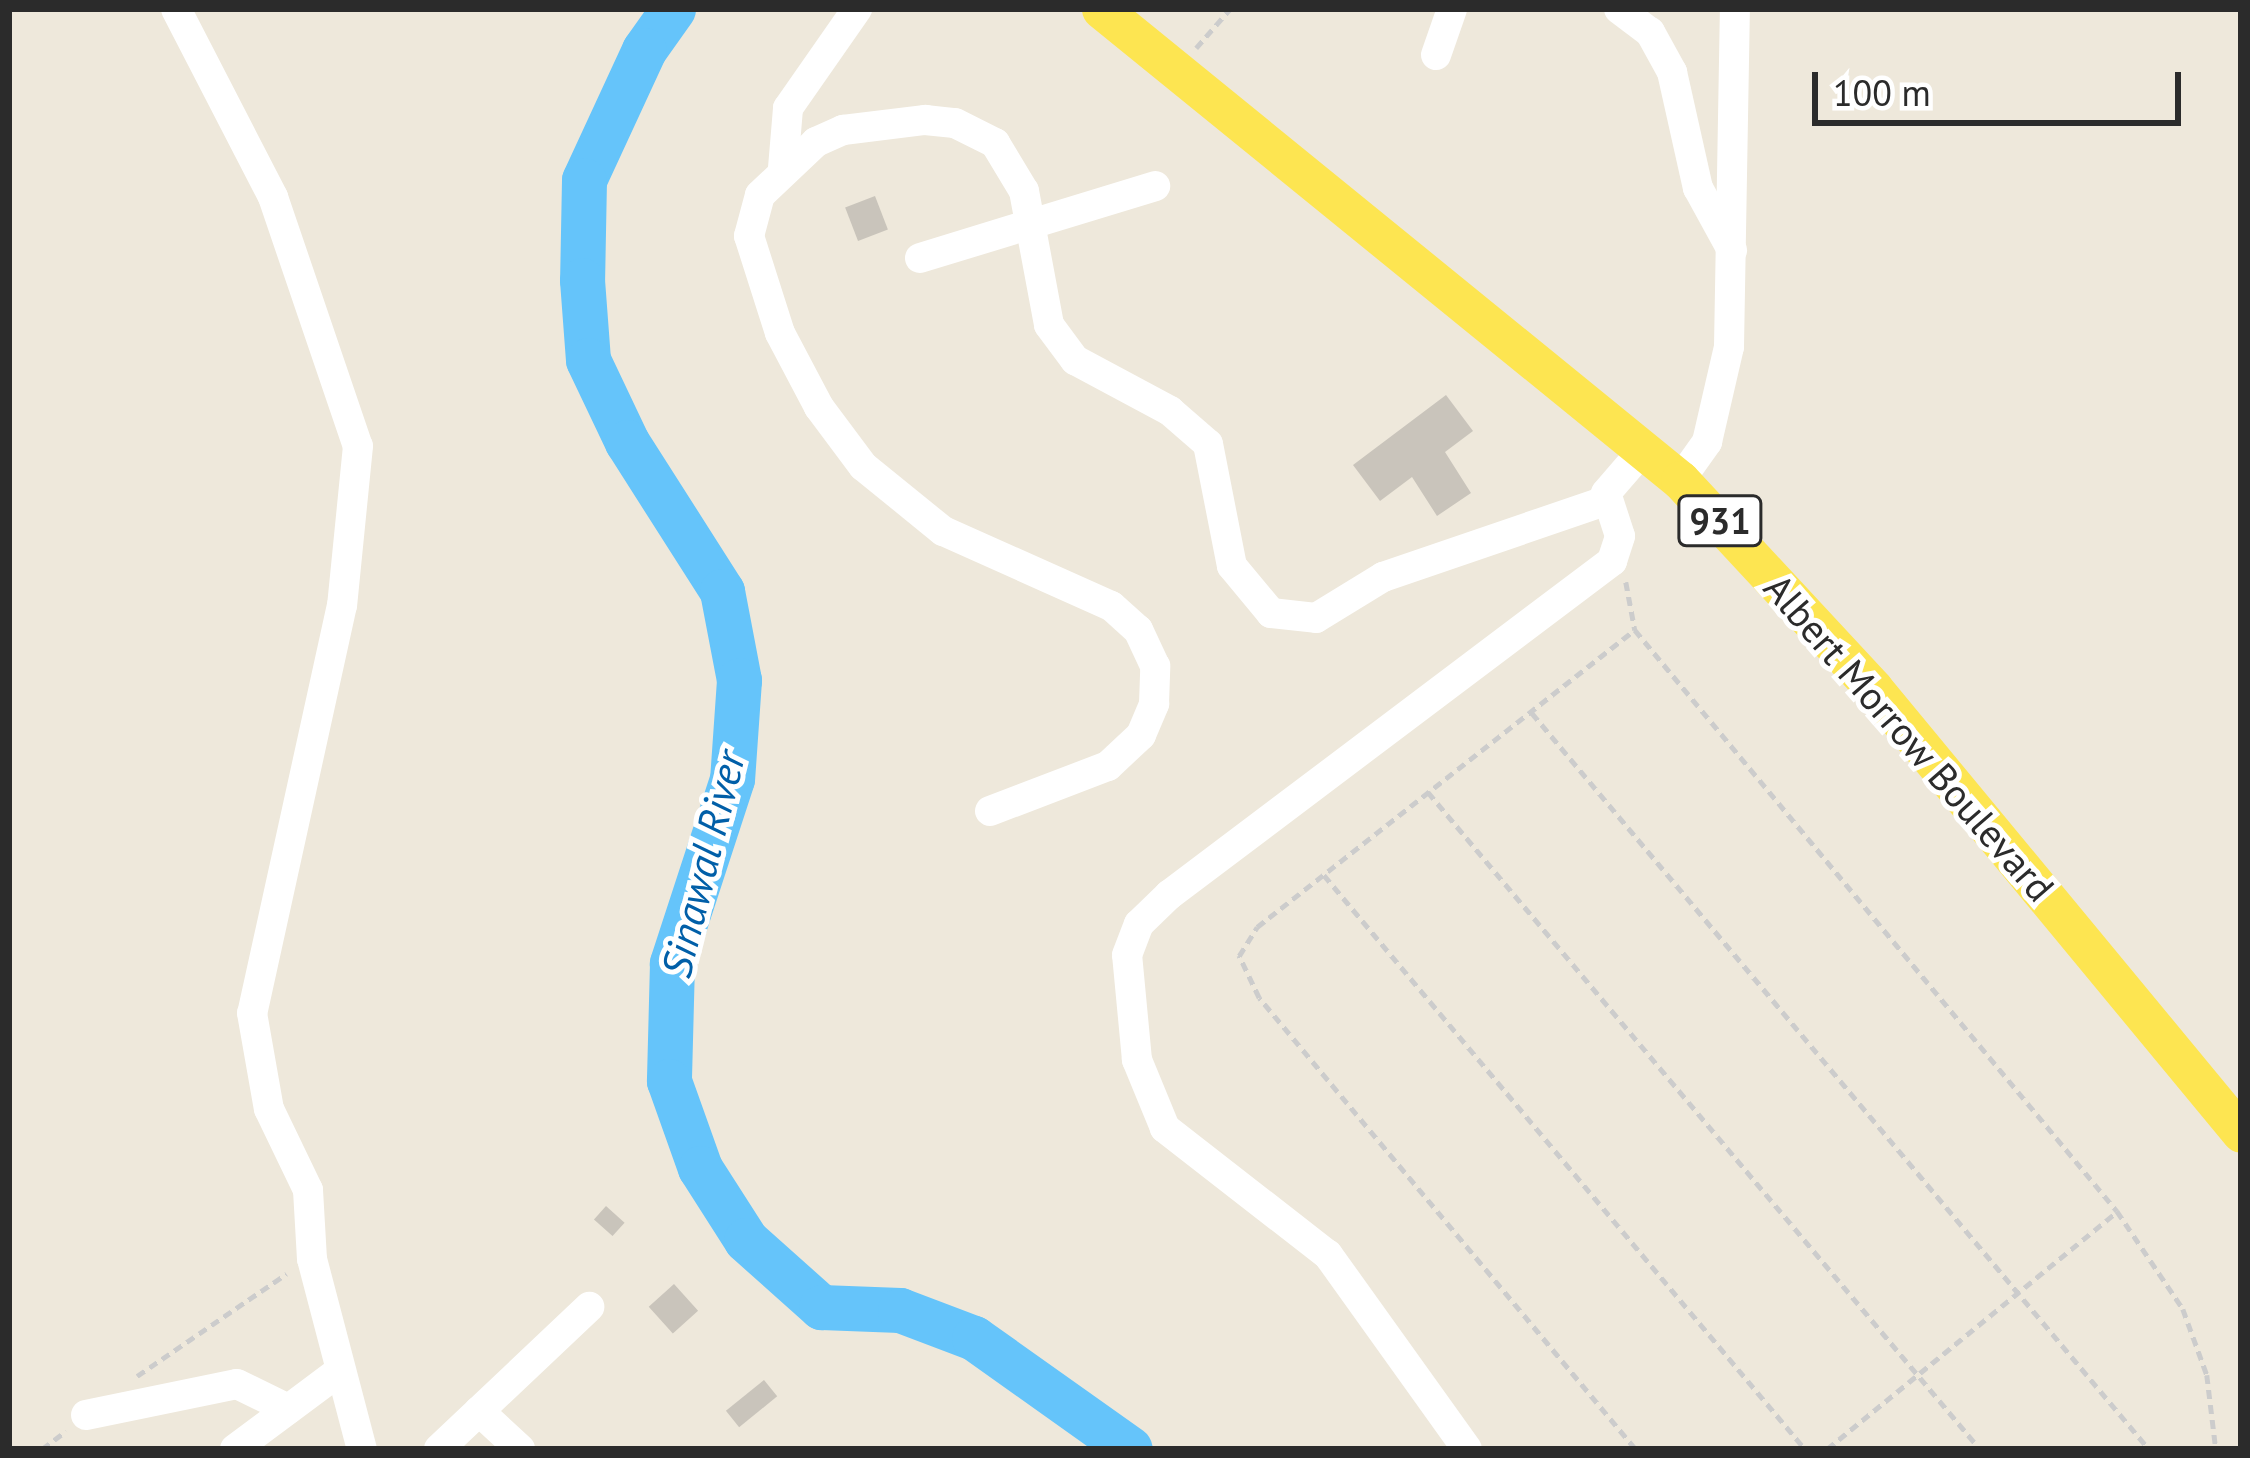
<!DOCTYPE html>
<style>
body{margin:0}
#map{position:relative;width:2250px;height:1458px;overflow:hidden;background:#eee8db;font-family:"PT Sans",sans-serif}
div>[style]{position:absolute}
.river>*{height:45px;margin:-22.5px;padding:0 22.5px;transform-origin:22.5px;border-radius:22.5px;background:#65c4fa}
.building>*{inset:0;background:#c9c4bb;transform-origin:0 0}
.path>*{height:4.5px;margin-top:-2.25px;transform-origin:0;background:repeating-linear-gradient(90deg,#ccc 0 9px,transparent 0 15px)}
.minor>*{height:30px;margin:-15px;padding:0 15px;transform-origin:15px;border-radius:15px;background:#fff}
.major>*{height:39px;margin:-19.5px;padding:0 19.5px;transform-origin:19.5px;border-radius:19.5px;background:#fde551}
span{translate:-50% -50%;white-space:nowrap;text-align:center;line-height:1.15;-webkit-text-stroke:10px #fff;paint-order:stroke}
.shield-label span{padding:3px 9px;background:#fff;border:3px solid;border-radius:9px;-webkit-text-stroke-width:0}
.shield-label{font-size:36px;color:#2b2b2b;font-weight:700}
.street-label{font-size:39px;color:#2b2b2b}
.water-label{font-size:42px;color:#015fa8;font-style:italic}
.frame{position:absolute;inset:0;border:12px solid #2b2b2b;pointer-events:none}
.scale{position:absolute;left:1812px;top:72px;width:369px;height:54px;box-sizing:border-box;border:6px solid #2b2b2b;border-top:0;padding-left:15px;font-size:36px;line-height:42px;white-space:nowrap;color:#2b2b2b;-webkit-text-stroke:9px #fff;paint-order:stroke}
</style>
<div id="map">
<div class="river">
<div style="left:673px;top:9px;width:50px;rotate:125.3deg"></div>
<div style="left:644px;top:50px;width:143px;rotate:114.8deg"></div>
<div style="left:584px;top:180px;width:100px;rotate:91.1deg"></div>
<div style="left:582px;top:280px;width:80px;rotate:85.7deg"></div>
<div style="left:588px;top:360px;width:91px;rotate:64.6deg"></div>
<div style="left:627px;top:442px;width:177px;rotate:57.5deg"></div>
<div style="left:722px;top:591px;width:91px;rotate:79.2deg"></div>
<div style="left:739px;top:680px;width:99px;rotate:94deg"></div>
<div style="left:732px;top:779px;width:194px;rotate:108.1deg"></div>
<div style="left:672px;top:963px;width:118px;rotate:91.5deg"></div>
<div style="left:669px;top:1081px;width:92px;rotate:70.4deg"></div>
<div style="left:700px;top:1168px;width:85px;rotate:57.4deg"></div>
<div style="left:746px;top:1240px;width:101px;rotate:41.8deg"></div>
<div style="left:821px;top:1307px;width:79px;rotate:2.2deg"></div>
<div style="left:900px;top:1310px;width:79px;rotate:20.7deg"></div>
<div style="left:974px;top:1338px;width:191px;rotate:35.4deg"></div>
</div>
<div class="building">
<div style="left:875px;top:196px;width:36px;height:32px;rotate:69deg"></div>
<div style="clip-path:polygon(1446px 395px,1473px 431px,1445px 452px,1471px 493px,1437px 516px,1412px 477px,1380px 501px,1353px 465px)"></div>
<div style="left:606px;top:1206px;width:25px;height:18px;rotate:42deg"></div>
<div style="left:674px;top:1284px;width:36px;height:34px;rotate:48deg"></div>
<div style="left:764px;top:1380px;width:21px;height:49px;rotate:51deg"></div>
</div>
<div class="path">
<div style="left:1196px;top:48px;width:52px;rotate:-48.9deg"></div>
<div style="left:1626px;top:582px;width:49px;rotate:79.4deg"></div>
<div style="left:1532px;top:713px;width:960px;rotate:50.03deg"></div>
<div style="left:1428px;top:792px;width:858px;rotate:49.96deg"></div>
<div style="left:1324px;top:875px;width:749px;rotate:50.04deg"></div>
<div style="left:137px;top:1376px;width:181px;rotate:-34.4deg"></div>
<div style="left:42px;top:1449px;width:30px;rotate:-37deg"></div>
<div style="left:1635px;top:1449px;width:587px;rotate:-129.82deg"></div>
<div style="left:1259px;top:998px;width:47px;rotate:-115.5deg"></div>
<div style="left:1239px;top:956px;width:34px;rotate:-58deg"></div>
<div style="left:1257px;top:927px;width:481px;rotate:-38.2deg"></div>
<div style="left:1635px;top:630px;width:755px;rotate:50.32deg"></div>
<div style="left:2117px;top:1211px;width:118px;rotate:56deg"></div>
<div style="left:2183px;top:1309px;width:70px;rotate:70deg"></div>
<div style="left:2207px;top:1375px;width:75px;rotate:83.1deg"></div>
<div style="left:1827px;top:1449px;width:372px;rotate:-39.3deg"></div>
</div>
<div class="minor">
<div style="left:176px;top:9px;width:212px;rotate:62.7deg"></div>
<div style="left:273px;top:197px;width:263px;rotate:71.2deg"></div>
<div style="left:358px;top:446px;width:160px;rotate:95.7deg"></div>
<div style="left:342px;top:605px;width:418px;rotate:102.4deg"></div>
<div style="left:252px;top:1013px;width:97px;rotate:80deg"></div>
<div style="left:269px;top:1109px;width:90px;rotate:64.3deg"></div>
<div style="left:308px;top:1190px;width:69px;rotate:86.7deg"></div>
<div style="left:312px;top:1259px;width:196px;rotate:75.3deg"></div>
<div style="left:1619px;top:9px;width:39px;rotate:37deg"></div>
<div style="left:1650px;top:32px;width:46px;rotate:61.2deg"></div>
<div style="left:1672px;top:72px;width:119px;rotate:77.4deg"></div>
<div style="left:1698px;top:188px;width:71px;rotate:61.3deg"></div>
<div style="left:1436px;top:55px;width:49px;rotate:-70.8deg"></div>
<div style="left:783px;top:168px;width:60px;rotate:-85.2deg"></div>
<div style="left:788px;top:108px;width:121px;rotate:-55.1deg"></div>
<div style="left:920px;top:258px;width:246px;rotate:-17deg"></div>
<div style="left:1680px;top:480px;width:47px;rotate:-54.6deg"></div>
<div style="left:1707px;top:442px;width:98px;rotate:-77deg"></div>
<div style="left:1729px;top:347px;width:338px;rotate:-89deg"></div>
<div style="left:990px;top:811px;width:126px;rotate:-20.9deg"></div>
<div style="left:1108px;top:766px;width:45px;rotate:-43.2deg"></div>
<div style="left:1141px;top:735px;width:34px;rotate:-67deg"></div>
<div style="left:1154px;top:704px;width:38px;rotate:-88deg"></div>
<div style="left:1155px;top:666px;width:40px;rotate:-115deg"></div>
<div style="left:1138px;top:630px;width:36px;rotate:-138deg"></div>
<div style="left:1111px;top:606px;width:184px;rotate:-155.9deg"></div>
<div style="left:943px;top:531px;width:103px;rotate:-140.9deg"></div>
<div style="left:863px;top:466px;width:74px;rotate:-126.7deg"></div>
<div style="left:819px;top:407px;width:84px;rotate:-117.8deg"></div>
<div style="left:780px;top:333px;width:102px;rotate:-107.7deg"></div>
<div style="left:749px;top:236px;width:42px;rotate:-75deg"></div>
<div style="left:760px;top:195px;width:77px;rotate:-43.4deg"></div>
<div style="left:816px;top:142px;width:30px;rotate:-24deg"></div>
<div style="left:843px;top:130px;width:83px;rotate:-7deg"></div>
<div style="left:925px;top:120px;width:30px;rotate:6deg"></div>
<div style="left:955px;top:123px;width:45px;rotate:26.6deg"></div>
<div style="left:995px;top:143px;width:56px;rotate:58.9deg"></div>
<div style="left:1024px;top:191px;width:136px;rotate:79.4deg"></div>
<div style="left:1049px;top:325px;width:44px;rotate:53.4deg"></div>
<div style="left:1075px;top:360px;width:108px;rotate:28.2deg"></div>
<div style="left:1170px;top:411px;width:50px;rotate:41deg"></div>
<div style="left:1208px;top:444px;width:124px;rotate:78.9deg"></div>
<div style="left:1232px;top:566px;width:61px;rotate:50.3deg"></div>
<div style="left:1271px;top:613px;width:45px;rotate:6.3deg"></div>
<div style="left:1316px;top:618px;width:79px;rotate:-31.5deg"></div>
<div style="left:1383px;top:577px;width:235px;rotate:-18.9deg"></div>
<div style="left:479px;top:1411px;width:56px;rotate:42.8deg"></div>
<div style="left:86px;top:1415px;width:154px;rotate:-11.6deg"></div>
<div style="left:237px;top:1384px;width:57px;rotate:26.1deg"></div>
<div style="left:235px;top:1449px;width:132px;rotate:-36.7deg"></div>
<div style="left:439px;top:1449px;width:207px;rotate:-43.4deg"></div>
<div style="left:1467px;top:1449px;width:239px;rotate:-125.6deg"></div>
<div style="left:1328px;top:1255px;width:207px;rotate:-142.1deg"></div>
<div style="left:1165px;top:1128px;width:74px;rotate:-112.4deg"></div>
<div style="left:1137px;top:1060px;width:105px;rotate:-95.4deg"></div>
<div style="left:1127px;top:955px;width:33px;rotate:-69deg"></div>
<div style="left:1139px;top:924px;width:42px;rotate:-44deg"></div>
<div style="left:1169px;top:895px;width:555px;rotate:-37.01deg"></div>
<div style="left:1612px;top:561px;width:26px;rotate:-72deg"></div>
<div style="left:1620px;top:536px;width:45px;rotate:-108deg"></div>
<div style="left:1606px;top:493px;width:58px;rotate:-49.2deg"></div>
</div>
<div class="major">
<div style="left:1101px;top:9px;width:746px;rotate:39.13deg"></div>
<div style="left:1680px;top:480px;width:284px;rotate:47.1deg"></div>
<div style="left:1873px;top:688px;width:577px;rotate:50.41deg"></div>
</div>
<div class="shield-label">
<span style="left:1720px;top:521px">931</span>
</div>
<div class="street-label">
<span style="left:1909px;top:738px;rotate:49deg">Albert Morrow Boulevard</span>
</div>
<div class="water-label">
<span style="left:703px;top:864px;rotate:-76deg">Sinawal River</span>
</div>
<div class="frame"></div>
<div class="scale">100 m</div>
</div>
